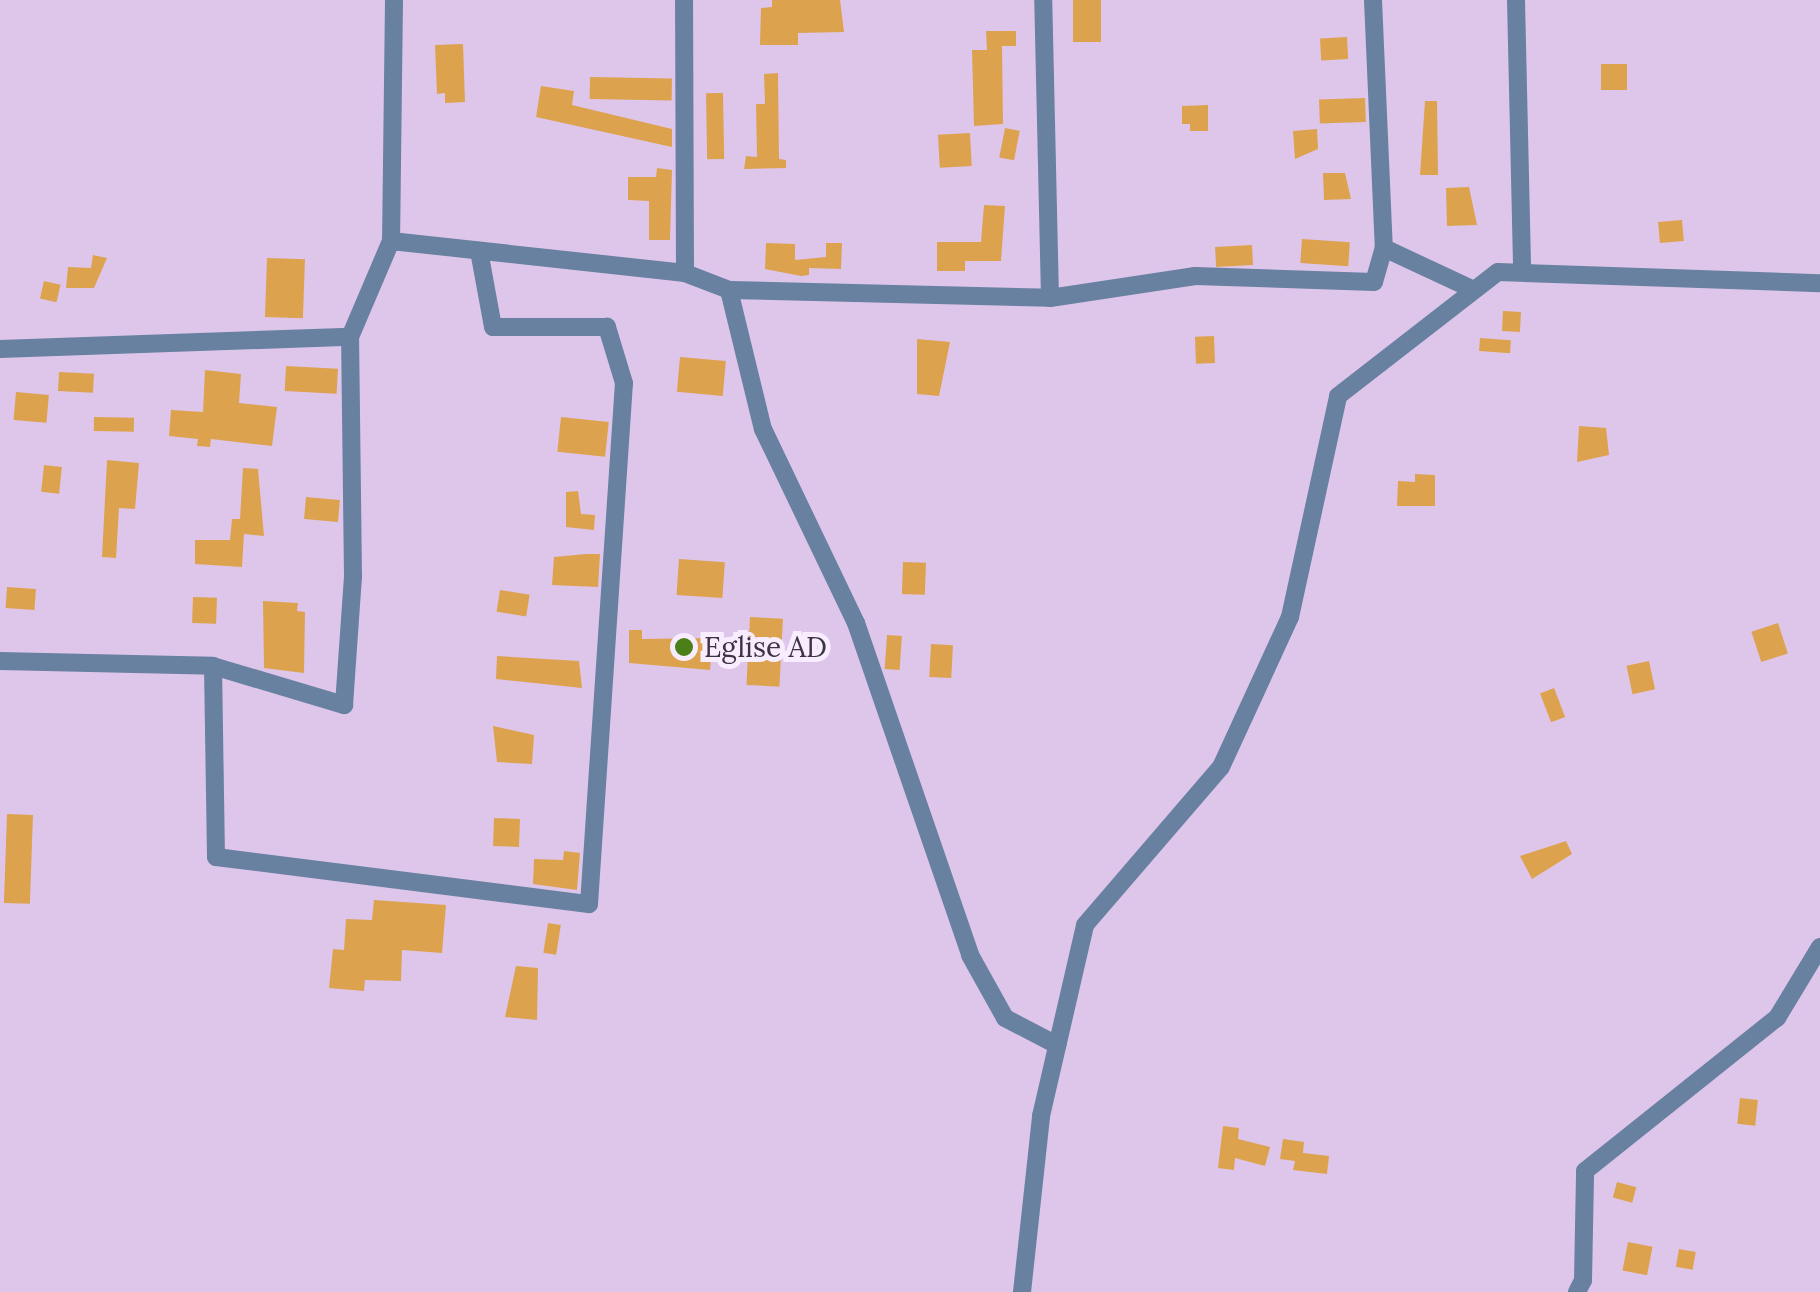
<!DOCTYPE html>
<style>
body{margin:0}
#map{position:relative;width:1820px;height:1292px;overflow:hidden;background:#dec6eb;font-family:Lora,serif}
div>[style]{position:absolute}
.building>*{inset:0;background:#dda24e;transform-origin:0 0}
.street>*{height:18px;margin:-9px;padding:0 9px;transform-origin:9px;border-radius:9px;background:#6881a0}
.dots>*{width:28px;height:28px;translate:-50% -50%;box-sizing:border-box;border:5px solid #f8ecff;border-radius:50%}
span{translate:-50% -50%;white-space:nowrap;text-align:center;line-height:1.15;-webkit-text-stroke:10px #f8ecff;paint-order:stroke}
.poi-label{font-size:28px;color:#3d3342}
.left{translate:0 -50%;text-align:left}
</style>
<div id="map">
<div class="building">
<div style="clip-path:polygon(772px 0,840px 0,844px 32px,798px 33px,798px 45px,760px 45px,761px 8px,772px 7px)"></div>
<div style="left:1073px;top:0;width:28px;height:42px"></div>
<div style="clip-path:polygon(986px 31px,1016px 31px,1016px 46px,1002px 46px,1003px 124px,974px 126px,972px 50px,987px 50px)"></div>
<div style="left:1347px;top:37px;width:22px;height:27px;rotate:87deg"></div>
<div style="clip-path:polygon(463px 44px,465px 102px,445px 103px,445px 93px,437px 94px,435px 45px)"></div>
<div style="left:1601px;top:64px;width:26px;height:26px"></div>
<div style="clip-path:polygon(778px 73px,779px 159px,786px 160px,786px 168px,744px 169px,746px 156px,757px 157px,756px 104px,765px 104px,764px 74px)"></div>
<div style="left:590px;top:77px;width:82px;height:22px;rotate:1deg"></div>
<div style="clip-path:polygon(541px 86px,574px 91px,572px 105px,672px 129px,672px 147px,536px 117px)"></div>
<div style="left:723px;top:93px;width:66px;height:17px;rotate:89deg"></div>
<div style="left:1365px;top:98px;width:24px;height:46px;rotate:88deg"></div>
<div style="clip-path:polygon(1425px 101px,1437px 101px,1438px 175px,1420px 175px)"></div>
<div style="clip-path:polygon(1208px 105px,1208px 131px,1190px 131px,1190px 124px,1182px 124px,1182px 106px)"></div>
<div style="left:1005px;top:128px;width:15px;height:30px;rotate:11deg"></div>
<div style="clip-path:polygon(1317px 129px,1318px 149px,1295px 159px,1293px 131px)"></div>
<div style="left:970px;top:133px;width:33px;height:32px;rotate:87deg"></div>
<div style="clip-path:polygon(657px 168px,672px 170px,670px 240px,649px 240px,649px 201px,628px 200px,628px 177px,656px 177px)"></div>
<div style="clip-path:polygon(1323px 173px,1345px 173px,1351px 199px,1324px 200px)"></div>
<div style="clip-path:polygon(1469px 187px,1477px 225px,1447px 226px,1446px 188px)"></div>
<div style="clip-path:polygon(984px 205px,1005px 206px,1001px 261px,965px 261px,965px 271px,937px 271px,937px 242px,981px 242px)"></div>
<div style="left:1682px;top:220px;width:21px;height:24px;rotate:85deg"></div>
<div style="left:1302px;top:239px;width:48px;height:24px;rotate:4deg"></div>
<div style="clip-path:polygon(766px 243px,795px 244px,795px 260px,826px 257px,826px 243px,842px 243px,841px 269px,809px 268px,809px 275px,801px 276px,765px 269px)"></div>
<div style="left:1252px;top:245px;width:20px;height:37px;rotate:87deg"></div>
<div style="clip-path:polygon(93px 255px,107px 258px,94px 288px,66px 288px,68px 267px,91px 268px)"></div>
<div style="left:267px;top:258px;width:38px;height:59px;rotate:2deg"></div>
<div style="left:44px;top:281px;width:17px;height:18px;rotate:13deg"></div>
<div style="left:1503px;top:311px;width:18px;height:20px;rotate:3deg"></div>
<div style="left:1214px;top:336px;width:27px;height:19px;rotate:88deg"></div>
<div style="left:1480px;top:338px;width:31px;height:13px;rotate:4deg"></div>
<div style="clip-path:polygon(917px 339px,950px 342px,939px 396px,917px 394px)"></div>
<div style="left:680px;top:357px;width:46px;height:35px;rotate:5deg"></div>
<div style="left:286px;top:366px;width:52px;height:25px;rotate:3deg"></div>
<div style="clip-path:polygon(205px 370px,241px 374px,239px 403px,277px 407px,272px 446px,211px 439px,210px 447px,197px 446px,198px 439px,169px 436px,171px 410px,203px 412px)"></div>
<div style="left:59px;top:372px;width:35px;height:19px;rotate:3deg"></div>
<div style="left:16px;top:392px;width:33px;height:28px;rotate:5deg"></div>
<div style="left:94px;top:417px;width:40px;height:14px;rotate:1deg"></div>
<div style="left:561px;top:417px;width:48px;height:35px;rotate:6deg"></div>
<div style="clip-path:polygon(1579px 426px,1606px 428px,1609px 455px,1577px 462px)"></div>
<div style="clip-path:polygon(107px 460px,139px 463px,135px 509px,119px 508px,116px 558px,102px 557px)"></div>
<div style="left:44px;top:465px;width:18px;height:27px;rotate:6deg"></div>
<div style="clip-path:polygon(243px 468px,258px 469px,264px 536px,244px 534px,242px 567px,195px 564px,195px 540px,230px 540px,232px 519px,240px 519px)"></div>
<div style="clip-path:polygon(1415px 474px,1435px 475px,1435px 506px,1397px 506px,1398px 481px,1415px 482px)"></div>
<div style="clip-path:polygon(578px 491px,581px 514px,595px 515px,594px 530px,566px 527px,566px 492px)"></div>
<div style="left:306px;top:497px;width:34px;height:22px;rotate:5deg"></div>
<div style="clip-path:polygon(586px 554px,600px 554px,598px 587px,552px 585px,554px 557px)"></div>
<div style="left:679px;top:559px;width:46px;height:36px;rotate:4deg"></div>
<div style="left:903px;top:562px;width:23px;height:32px;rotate:2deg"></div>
<div style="left:7px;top:587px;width:29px;height:21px;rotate:4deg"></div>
<div style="left:500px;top:590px;width:30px;height:22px;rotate:9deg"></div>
<div style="left:193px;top:597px;width:24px;height:26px;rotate:2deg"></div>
<div style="clip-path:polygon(263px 601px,298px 603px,297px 611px,305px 612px,304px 673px,264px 668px)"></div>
<div style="left:750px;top:617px;width:33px;height:68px;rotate:3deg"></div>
<div style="left:1778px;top:623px;width:32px;height:28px;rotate:72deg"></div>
<div style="clip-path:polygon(629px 630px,642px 630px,642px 639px,713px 638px,710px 670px,629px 663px)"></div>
<div style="left:887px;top:635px;width:15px;height:34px;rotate:4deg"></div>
<div style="left:931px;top:644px;width:22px;height:33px;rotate:3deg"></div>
<div style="clip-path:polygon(497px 656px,579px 661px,582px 688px,496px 679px)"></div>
<div style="left:1649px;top:661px;width:29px;height:23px;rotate:78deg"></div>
<div style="left:1554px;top:688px;width:31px;height:15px;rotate:69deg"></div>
<div style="clip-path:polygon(493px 726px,534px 735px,532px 764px,497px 762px)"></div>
<div style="left:7px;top:814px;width:26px;height:89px;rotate:2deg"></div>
<div style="left:494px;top:818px;width:26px;height:28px;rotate:2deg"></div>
<div style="clip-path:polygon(1566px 841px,1572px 854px,1532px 879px,1520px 856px)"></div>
<div style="clip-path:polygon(564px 851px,580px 853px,577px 890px,533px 884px,534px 859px,563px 860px)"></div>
<div style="clip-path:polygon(374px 900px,446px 905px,442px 953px,402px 950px,401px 981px,365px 980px,364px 991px,329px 988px,333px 949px,344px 950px,346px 919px,372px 920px)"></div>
<div style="left:548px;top:923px;width:13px;height:30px;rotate:9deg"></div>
<div style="clip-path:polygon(516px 966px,538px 968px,537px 1020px,505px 1017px)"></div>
<div style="left:1740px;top:1098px;width:18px;height:26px;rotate:6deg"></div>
<div style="clip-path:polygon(1223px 1126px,1239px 1128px,1238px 1139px,1270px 1147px,1265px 1166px,1235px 1158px,1234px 1170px,1218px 1168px)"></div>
<div style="clip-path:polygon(1283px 1139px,1304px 1142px,1303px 1153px,1329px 1156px,1327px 1174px,1293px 1170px,1295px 1161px,1280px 1159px)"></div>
<div style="left:1617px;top:1182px;width:20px;height:16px;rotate:15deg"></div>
<div style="left:1628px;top:1242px;width:25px;height:29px;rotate:11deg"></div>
<div style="left:1679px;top:1249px;width:17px;height:18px;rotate:10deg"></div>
</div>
<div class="street">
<div style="left:394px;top:0;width:241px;rotate:90.7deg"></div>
<div style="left:391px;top:241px;width:296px;rotate:6.2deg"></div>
<div style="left:685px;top:273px;width:273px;rotate:-90.2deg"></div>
<div style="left:1373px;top:0;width:248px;rotate:87.5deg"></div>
<div style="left:1384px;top:248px;width:99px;rotate:25deg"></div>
<div style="left:1516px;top:0;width:271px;rotate:88.7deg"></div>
<div style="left:685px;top:273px;width:47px;rotate:21.1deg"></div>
<div style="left:729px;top:290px;width:321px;rotate:1.4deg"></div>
<div style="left:1050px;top:298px;width:298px;rotate:-91.3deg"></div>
<div style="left:729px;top:290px;width:143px;rotate:76.3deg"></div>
<div style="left:763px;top:429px;width:215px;rotate:64.4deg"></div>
<div style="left:856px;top:623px;width:351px;rotate:71deg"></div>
<div style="left:970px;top:955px;width:72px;rotate:60.9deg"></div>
<div style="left:1005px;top:1018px;width:59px;rotate:27.4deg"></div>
<div style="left:1050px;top:298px;width:147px;rotate:-8.6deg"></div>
<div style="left:1195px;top:276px;width:179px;rotate:1.9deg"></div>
<div style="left:1374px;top:282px;width:35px;rotate:-74deg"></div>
<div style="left:0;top:349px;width:350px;rotate:-2deg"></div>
<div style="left:350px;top:337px;width:104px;rotate:-66.9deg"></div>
<div style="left:0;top:661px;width:213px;rotate:1.3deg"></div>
<div style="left:213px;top:666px;width:191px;rotate:89.1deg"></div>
<div style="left:216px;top:857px;width:376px;rotate:7.2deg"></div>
<div style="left:589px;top:904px;width:522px;rotate:-86.16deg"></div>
<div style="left:624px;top:383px;width:59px;rotate:-106.9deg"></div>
<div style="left:607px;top:327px;width:114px;rotate:180deg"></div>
<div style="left:493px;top:327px;width:77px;rotate:-100.4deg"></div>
<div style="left:213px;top:666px;width:137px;rotate:16.6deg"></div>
<div style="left:344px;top:705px;width:128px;rotate:-86deg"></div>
<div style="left:353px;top:577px;width:240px;rotate:-90.7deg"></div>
<div style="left:1022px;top:1292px;width:177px;rotate:-83.8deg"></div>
<div style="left:1041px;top:1116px;width:196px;rotate:-77deg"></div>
<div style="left:1085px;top:925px;width:208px;rotate:-49.3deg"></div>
<div style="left:1221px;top:767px;width:165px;rotate:-65.3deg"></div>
<div style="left:1290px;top:617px;width:226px;rotate:-77.7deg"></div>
<div style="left:1338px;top:396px;width:202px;rotate:-37.8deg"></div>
<div style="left:1498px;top:272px;width:322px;rotate:2deg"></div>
<div style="left:1577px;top:1292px;width:13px;rotate:-63deg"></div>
<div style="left:1583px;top:1280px;width:109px;rotate:-88.9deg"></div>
<div style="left:1585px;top:1171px;width:246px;rotate:-38.6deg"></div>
<div style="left:1777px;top:1018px;width:83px;rotate:-58.8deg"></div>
</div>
<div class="dots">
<div style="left:684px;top:647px;background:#4a8017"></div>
</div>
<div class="poi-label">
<span class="left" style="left:704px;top:647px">Eglise AD</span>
</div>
</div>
